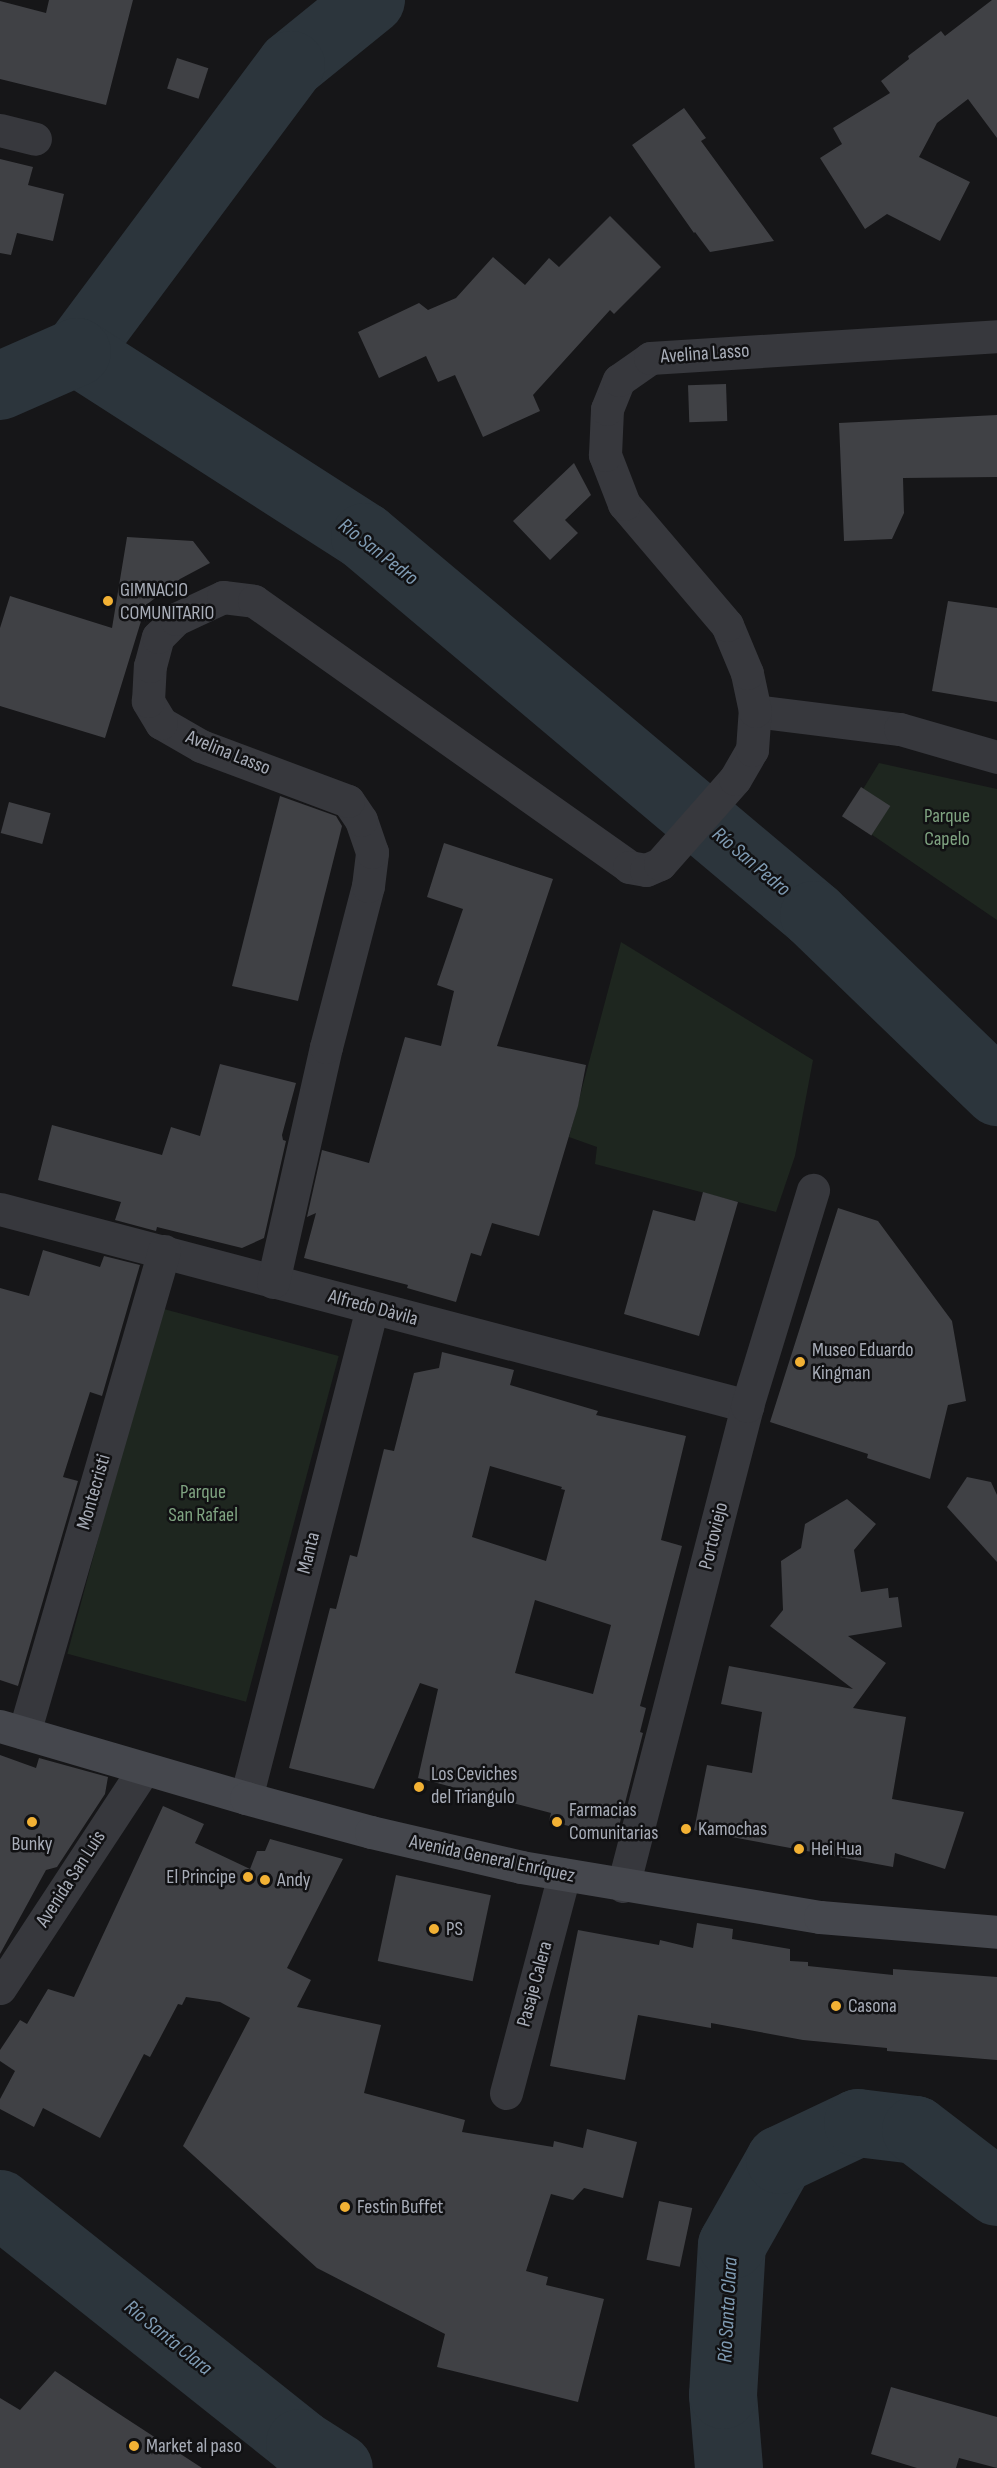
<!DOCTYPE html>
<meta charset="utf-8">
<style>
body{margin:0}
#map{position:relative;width:997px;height:2468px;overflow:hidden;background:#161618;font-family:"Sofia Sans Condensed",sans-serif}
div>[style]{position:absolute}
.green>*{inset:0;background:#1e261f;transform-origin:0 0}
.river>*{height:68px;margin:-34px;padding:0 34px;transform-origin:34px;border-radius:34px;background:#2c353c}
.building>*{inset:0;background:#404145;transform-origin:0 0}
.minor>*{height:33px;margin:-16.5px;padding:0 16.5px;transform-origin:16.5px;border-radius:16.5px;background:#37383d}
.tertiary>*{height:33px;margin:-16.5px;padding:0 16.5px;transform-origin:16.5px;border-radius:16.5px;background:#37383d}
.secondary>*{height:33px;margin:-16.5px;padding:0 16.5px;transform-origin:16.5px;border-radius:16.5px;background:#45474d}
.dots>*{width:16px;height:16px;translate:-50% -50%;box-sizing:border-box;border:3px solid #111113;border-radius:50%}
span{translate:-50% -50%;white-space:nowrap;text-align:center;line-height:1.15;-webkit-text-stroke:5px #111113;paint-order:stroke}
.street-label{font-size:20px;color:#a8adb8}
.poi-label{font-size:20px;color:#a8adb8}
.left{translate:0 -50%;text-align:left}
.right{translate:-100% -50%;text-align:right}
.park-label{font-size:20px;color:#7fa381}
.water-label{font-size:21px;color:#7f9bb3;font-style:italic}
</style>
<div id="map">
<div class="green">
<div style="clip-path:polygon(879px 763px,997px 789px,997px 920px,846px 817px)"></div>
<div style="clip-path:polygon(621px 942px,813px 1060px,795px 1156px,776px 1212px,595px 1164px,597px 1147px,569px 1137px)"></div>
<div style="left:160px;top:1308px;width:185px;height:358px;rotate:15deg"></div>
</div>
<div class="river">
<div style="left:371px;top:0;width:103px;rotate:140.9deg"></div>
<div style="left:291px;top:65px;width:358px;rotate:126.7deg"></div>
<div style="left:77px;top:352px;width:342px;rotate:32.7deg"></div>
<div style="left:365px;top:537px;width:587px;rotate:40.09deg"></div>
<div style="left:814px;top:915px;width:255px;rotate:44deg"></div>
<div style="left:0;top:386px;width:84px;rotate:-23.8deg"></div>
<div style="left:0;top:2204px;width:384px;rotate:38.5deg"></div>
<div style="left:300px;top:2443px;width:46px;rotate:32.7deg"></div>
<div style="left:729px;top:2468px;width:73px;rotate:-94.7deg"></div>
<div style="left:723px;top:2395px;width:150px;rotate:-86.6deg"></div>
<div style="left:732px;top:2245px;width:98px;rotate:-60.5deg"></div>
<div style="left:780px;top:2160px;width:86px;rotate:-25.4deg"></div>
<div style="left:858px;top:2123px;width:58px;rotate:6.9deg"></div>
<div style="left:916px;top:2130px;width:102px;rotate:37.4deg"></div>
</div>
<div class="building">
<div style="clip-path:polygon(49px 0,133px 0,106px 105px,0 79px,0 1px,46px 13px)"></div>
<div style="clip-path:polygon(992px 0,997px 0,997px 138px,968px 99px,937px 123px,919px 157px,970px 182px,940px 241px,887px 214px,865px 229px,820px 158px,842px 144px,833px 128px,890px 93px,881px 81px,909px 59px,908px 56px,941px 31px,945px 36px)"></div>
<div style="left:177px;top:58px;width:33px;height:32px;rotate:18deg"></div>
<div style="clip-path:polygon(684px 108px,706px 138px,701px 141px,774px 241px,710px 252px,695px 232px,694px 233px,632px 145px)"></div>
<div style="clip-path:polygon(0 159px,33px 167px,28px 185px,64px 194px,53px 241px,17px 233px,11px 255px,0 253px)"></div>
<div style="clip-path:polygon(610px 216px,661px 267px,614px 314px,610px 310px,533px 395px,540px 411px,483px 437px,455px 375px,438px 382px,426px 356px,379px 378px,358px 332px,419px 303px,428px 310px,456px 298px,493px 257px,525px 285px,549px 258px,559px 267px)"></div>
<div style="left:726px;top:384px;width:37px;height:38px;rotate:88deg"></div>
<div style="clip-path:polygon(997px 415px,997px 477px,903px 478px,904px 513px,892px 539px,844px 541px,839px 423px)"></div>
<div style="clip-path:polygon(574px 463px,591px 495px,565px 520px,578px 533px,550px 560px,513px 521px)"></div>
<div style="clip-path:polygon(127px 537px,193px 541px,210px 563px,180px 579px,146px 605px,105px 738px,0 706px,0 628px,10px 596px,112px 628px)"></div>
<div style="clip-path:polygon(948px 601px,997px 608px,997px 702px,932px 691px)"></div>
<div style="left:861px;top:787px;width:35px;height:35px;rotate:33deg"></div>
<div style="clip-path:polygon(280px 796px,336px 816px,342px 826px,298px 1001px,232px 986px)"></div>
<div style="left:9px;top:802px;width:43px;height:32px;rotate:15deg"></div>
<div style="clip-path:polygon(444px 843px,553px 879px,497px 1046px,586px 1065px,578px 1106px,539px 1236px,492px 1223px,481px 1256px,471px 1253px,456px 1302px,407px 1288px,408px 1285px,304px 1258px,316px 1213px,307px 1217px,322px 1150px,369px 1163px,405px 1037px,441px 1046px,454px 991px,437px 985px,463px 909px,427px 897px)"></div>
<div style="clip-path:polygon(220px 1064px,296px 1083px,282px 1135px,283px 1140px,286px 1141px,264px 1238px,242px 1248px,157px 1227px,156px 1231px,115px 1220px,121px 1202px,38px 1180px,52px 1125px,162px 1155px,171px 1127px,200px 1136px)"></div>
<div style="clip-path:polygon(703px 1192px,738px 1202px,699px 1336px,624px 1314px,653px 1210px,695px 1221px)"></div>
<div style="clip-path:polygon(838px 1208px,878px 1221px,952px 1321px,966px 1401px,948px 1405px,930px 1479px,867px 1458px,868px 1454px,770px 1422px)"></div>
<div style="clip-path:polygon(43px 1250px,100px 1267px,104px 1256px,140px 1265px,102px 1396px,90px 1392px,63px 1477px,78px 1481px,18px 1686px,0 1680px,0 1288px,29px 1296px)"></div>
<div style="clip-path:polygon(evenodd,442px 1352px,514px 1370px,510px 1385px,598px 1411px,596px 1415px,686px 1436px,661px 1540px,682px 1546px,640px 1706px,646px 1708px,640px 1732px,643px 1733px,616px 1838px,549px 1821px,551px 1813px,418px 1778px,438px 1689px,420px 1683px,374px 1789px,289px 1768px,330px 1608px,336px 1609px,350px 1555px,357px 1557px,384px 1449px,394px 1451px,414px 1373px,439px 1368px,442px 1352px,490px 1466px,562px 1487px,561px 1489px,565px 1490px,546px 1561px,472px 1537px,490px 1466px,442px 1352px,535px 1600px,611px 1625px,593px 1694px,515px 1673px,535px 1600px)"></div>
<div style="clip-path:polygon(967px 1477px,991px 1482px,997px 1495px,997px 1562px,947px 1507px)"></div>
<div style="clip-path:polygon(847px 1499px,876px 1524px,854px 1550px,861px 1592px,888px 1588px,889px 1598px,898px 1597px,902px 1627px,848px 1636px,886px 1663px,853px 1708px,906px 1717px,892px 1799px,964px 1812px,945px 1869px,895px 1853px,893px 1867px,694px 1830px,707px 1765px,752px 1773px,762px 1712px,721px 1704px,729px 1666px,853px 1689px,770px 1626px,783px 1610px,781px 1561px,801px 1548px,805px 1524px)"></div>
<div style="clip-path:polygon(0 1755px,36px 1768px,39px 1758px,108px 1777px,105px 1794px,57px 1867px,46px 1870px,0 1954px)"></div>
<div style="clip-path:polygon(163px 1806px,204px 1824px,195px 1843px,250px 1869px,257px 1851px,265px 1851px,270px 1839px,343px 1859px,287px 1968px,311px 1980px,297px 2007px,381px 2025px,364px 2093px,465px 2120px,462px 2132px,553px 2147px,554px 2141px,583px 2148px,587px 2129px,637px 2142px,623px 2198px,584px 2188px,573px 2200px,551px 2194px,526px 2271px,548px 2277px,546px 2285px,604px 2299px,578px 2402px,437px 2367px,445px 2334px,317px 2268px,183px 2146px,250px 2018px,220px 2002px,186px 1997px,182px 2005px,178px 2004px,150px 2057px,144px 2054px,100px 2138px,43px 2108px,34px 2127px,0 2109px,0 2099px,15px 2071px,0 2061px,0 2050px,20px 2020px,27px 2024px,48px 1989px,74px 1997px)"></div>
<div style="left:396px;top:1875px;width:97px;height:88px;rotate:12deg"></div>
<div style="clip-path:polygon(697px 1923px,733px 1929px,732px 1939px,790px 1949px,790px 1961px,808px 1962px,808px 1966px,893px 1975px,893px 1969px,997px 1977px,997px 2060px,887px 2051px,887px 2048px,803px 2040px,711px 2023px,711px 2028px,638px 2015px,625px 2080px,550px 2066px,578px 1930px,659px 1945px,660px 1940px,693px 1948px)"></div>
<div style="left:659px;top:2201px;width:34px;height:60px;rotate:12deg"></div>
<div style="clip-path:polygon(55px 2371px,110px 2408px,202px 2468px,0 2468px,0 2398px,20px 2410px)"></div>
<div style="clip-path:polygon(891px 2387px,997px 2417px,997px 2468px,959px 2458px,956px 2468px,917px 2468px,871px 2454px)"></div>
</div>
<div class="minor">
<div style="left:0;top:130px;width:36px;rotate:14deg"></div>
<div style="left:755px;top:711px;width:146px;rotate:7.1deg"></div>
<div style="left:900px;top:729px;width:101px;rotate:16.1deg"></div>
<div style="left:0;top:1209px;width:773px;rotate:14.77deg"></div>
<div style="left:273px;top:1282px;width:241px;rotate:-77.3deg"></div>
<div style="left:326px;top:1047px;width:166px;rotate:-75.4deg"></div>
<div style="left:368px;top:886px;width:34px;rotate:-83deg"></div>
<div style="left:372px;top:852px;width:34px;rotate:-109deg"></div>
<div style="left:361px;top:820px;width:23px;rotate:-124deg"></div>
<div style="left:348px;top:801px;width:157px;rotate:-159.5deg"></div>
<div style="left:201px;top:746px;width:46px;rotate:-150.1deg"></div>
<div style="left:161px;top:723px;width:26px;rotate:-121deg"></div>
<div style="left:148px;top:701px;width:35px;rotate:-87deg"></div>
<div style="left:150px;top:666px;width:30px;rotate:-75deg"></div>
<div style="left:158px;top:637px;width:25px;rotate:-45deg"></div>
<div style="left:176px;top:619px;width:52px;rotate:-25.1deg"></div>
<div style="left:223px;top:597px;width:31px;rotate:7deg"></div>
<div style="left:254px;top:601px;width:460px;rotate:35.3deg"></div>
<div style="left:629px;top:867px;width:17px;rotate:10deg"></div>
<div style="left:646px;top:870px;width:15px;rotate:-23deg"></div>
<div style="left:660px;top:864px;width:113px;rotate:-48.6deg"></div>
<div style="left:735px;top:779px;width:34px;rotate:-60deg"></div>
<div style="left:752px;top:750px;width:39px;rotate:-86deg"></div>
<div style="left:755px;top:711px;width:39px;rotate:-102deg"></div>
<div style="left:747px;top:673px;width:52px;rotate:-112.6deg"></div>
<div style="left:727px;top:625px;width:159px;rotate:-130.4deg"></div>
<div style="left:624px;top:504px;width:53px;rotate:-111.2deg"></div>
<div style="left:605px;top:455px;width:46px;rotate:-87.5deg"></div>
<div style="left:607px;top:409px;width:31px;rotate:-68deg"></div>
<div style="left:619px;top:380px;width:38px;rotate:-35deg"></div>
<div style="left:650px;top:358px;width:348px;rotate:-3.6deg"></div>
<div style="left:24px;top:1733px;width:502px;rotate:-73.8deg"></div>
<div style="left:246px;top:1798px;width:506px;rotate:-75.58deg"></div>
<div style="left:623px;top:1886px;width:496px;rotate:-75.5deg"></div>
<div style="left:747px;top:1406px;width:226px;rotate:-73deg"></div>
<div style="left:506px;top:2093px;width:226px;rotate:-75.1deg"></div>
</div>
<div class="tertiary">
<div style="left:0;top:1988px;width:261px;rotate:-56.7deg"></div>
</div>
<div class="secondary">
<div style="left:0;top:1726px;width:256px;rotate:16.3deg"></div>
<div style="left:246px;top:1798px;width:130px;rotate:15.2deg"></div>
<div style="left:371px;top:1832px;width:154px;rotate:13.1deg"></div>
<div style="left:521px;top:1867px;width:303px;rotate:9.5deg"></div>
<div style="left:820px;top:1917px;width:178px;rotate:4.8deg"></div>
</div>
<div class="dots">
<div style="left:108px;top:601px;background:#f2b134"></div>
<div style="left:800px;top:1362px;background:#f2b134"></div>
<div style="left:419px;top:1787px;background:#f2b134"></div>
<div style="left:32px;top:1822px;background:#f2b134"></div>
<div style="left:557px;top:1822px;background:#f2b134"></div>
<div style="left:686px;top:1829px;background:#f2b134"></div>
<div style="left:799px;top:1849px;background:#f2b134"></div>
<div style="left:248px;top:1877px;background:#f2b134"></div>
<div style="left:265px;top:1880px;background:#f2b134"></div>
<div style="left:434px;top:1929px;background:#f2b134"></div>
<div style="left:836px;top:2006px;background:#f2b134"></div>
<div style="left:345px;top:2207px;background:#f2b134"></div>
<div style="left:134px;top:2446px;background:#f2b134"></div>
</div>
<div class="street-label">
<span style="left:705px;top:354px;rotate:-4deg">Avelina Lasso</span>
<span style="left:228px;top:753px;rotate:22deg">Avelina Lasso</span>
<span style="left:373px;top:1308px;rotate:15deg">Alfredo Dàvila</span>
<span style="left:94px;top:1492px;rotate:-74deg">Montecristi</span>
<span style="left:714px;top:1536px;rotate:-76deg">Portoviejo</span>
<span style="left:309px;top:1553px;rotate:-76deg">Manta</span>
<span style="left:492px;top:1859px;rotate:12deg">Avenida General Enríquez</span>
<span style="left:71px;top:1879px;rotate:-57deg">Avenida San Luis</span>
<span style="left:535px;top:1984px;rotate:-75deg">Pasaje Calera</span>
</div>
<div class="poi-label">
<span class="left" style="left:120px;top:602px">GIMNACIO<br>COMUNITARIO</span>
<span class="left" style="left:812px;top:1362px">Museo Eduardo<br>Kingman</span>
<span class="left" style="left:431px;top:1786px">Los Ceviches<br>del Triangulo</span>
<span class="left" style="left:569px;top:1822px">Farmacias<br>Comunitarias</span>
<span class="left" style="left:698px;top:1829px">Kamochas</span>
<span style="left:32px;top:1844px">Bunky</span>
<span class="left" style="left:811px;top:1849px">Hei Hua</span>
<span class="right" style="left:236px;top:1877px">El Principe</span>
<span class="left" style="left:277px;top:1880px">Andy</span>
<span class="left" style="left:446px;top:1929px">PS</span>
<span class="left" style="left:848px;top:2006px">Casona</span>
<span class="left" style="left:357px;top:2207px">Festin Buffet</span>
<span class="left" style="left:146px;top:2446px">Market al paso</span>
</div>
<div class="park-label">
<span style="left:947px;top:828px">Parque<br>Capelo</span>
<span style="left:203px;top:1504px">Parque<br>San Rafael</span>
</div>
<div class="water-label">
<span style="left:378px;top:552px;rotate:38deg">Río San Pedro</span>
<span style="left:751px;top:862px;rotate:40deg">Río San Pedro</span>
<span style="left:728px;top:2310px;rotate:-87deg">Río Santa Clara</span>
<span style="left:168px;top:2338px;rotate:39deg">Río Santa Clara</span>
</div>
</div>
